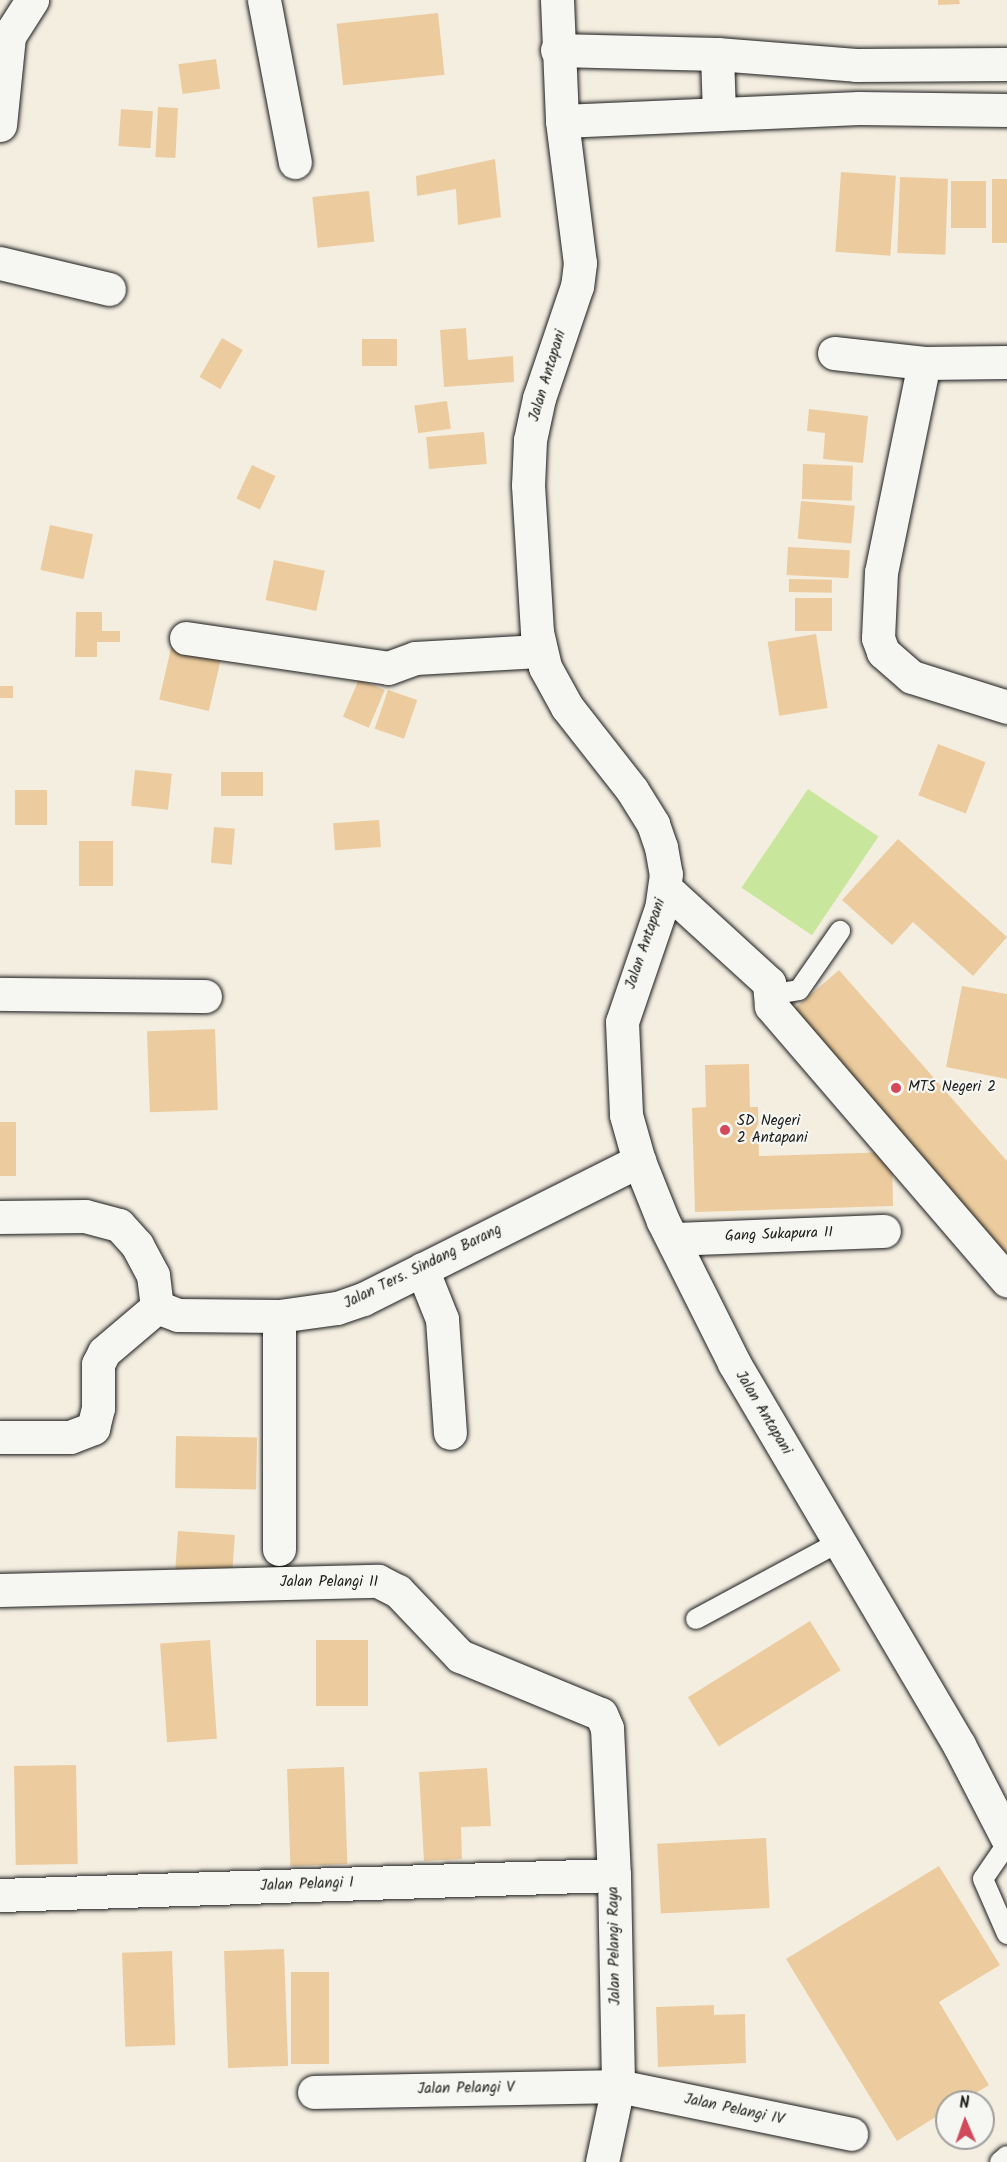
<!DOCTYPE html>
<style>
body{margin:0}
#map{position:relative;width:1007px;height:2162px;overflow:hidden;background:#f4eee1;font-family:Kalam,sans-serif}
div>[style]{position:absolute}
.green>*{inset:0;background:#c9e69d;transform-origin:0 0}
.building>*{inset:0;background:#eccc9e;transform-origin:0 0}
.roads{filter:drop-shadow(0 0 2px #1c1c1c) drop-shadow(0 0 2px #1c1c1c)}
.service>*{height:20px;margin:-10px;padding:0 10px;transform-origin:10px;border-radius:10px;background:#f6f6f2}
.minor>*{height:33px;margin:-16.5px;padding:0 16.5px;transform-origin:16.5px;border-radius:16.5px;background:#f6f6f2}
.tertiary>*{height:33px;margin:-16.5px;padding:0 16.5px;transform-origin:16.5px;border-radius:16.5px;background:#f6f6f2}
.dots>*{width:16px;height:16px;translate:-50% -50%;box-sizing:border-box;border:3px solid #f6f6f2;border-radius:50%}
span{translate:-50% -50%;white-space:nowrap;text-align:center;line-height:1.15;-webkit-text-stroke:4.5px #f6f6f2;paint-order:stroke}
.street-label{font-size:15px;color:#1c1c1c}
.poi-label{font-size:15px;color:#1c1c1c}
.left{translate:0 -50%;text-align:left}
.north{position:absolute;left:935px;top:2090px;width:60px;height:60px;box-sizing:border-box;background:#f6f6f2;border:2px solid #9f9f9c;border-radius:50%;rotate:358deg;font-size:16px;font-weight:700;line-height:24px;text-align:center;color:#1c1c1c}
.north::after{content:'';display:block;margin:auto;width:21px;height:27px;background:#d1495b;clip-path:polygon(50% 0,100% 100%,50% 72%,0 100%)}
</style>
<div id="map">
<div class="green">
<div style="left:808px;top:789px;width:85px;height:119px;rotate:34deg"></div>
</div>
<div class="building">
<div style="clip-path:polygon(938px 0,959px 0,960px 4px,938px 5px)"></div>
<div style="left:438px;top:13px;width:62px;height:102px;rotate:84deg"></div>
<div style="left:216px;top:59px;width:30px;height:38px;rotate:82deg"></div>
<div style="left:158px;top:107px;width:20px;height:50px;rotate:3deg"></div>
<div style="left:121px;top:109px;width:32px;height:37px;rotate:4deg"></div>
<div style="clip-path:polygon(495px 159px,501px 217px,458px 225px,456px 189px,417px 196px,416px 176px)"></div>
<div style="left:841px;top:172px;width:55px;height:80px;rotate:4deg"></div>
<div style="left:900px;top:177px;width:48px;height:76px;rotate:2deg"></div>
<div style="left:992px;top:179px;width:15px;height:64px"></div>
<div style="left:951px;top:181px;width:35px;height:47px"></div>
<div style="left:369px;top:191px;width:51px;height:57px;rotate:84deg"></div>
<div style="clip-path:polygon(466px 328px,468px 360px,513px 356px,514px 382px,444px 387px,440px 330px)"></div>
<div style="left:222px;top:338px;width:24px;height:45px;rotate:30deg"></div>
<div style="left:362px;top:339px;width:35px;height:27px"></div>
<div style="left:447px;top:401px;width:28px;height:33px;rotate:82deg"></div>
<div style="clip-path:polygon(809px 409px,868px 416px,863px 463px,823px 459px,825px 433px,807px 431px)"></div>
<div style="left:484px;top:432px;width:32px;height:58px;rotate:85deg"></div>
<div style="left:803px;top:464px;width:50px;height:35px;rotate:2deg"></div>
<div style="left:252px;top:465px;width:26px;height:37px;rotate:25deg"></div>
<div style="left:801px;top:501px;width:54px;height:38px;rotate:5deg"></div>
<div style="left:50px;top:525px;width:44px;height:46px;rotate:12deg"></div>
<div style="left:788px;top:547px;width:62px;height:28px;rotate:3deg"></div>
<div style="left:274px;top:560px;width:52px;height:41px;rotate:12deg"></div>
<div style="left:789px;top:579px;width:43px;height:13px;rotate:1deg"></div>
<div style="left:795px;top:598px;width:37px;height:33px"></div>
<div style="clip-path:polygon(76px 612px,102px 612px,102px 631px,120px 631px,120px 642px,97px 642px,97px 657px,75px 657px)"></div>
<div style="left:816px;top:634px;width:75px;height:49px;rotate:81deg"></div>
<div style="left:172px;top:644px;width:51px;height:57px;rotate:13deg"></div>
<div style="left:359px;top:679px;width:28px;height:41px;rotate:23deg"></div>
<div style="left:0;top:686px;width:13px;height:12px"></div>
<div style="left:388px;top:690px;width:31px;height:41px;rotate:19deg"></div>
<div style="left:938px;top:744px;width:51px;height:55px;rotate:21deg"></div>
<div style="left:135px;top:770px;width:37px;height:36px;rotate:6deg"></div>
<div style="left:263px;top:772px;width:24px;height:42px;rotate:90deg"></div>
<div style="left:15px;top:790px;width:32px;height:35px"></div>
<div style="left:379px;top:820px;width:27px;height:46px;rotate:86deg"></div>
<div style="left:214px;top:827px;width:21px;height:36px;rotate:5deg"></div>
<div style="clip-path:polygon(898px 839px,1007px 937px,973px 976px,913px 922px,892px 945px,842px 900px)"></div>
<div style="left:79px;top:841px;width:34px;height:45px"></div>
<div style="clip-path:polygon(839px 970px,1007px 1161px,1007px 1273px,787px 1015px)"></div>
<div style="clip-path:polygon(962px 986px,1007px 994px,1007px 1079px,946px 1067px)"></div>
<div style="left:215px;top:1029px;width:81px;height:68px;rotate:88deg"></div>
<div style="clip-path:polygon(749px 1064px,750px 1107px,758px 1107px,759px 1156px,892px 1152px,893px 1206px,695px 1212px,692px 1108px,706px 1107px,705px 1065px)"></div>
<div style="left:0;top:1122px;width:16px;height:54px"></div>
<div style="left:176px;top:1436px;width:81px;height:52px;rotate:1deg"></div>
<div style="left:178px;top:1531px;width:57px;height:39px;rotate:4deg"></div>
<div style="left:810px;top:1621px;width:58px;height:144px;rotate:58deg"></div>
<div style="left:210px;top:1640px;width:99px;height:50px;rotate:86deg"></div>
<div style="left:316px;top:1640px;width:52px;height:66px"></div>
<div style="left:76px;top:1765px;width:99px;height:62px;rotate:89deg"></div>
<div style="left:344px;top:1767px;width:97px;height:57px;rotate:88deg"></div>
<div style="clip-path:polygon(487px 1768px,491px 1826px,461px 1827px,462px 1859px,424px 1861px,419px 1772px)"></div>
<div style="left:766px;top:1838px;width:70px;height:109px;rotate:87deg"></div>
<div style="clip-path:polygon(939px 1866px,1000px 1965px,939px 2002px,989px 2085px,961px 2102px,947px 2102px,947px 2110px,897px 2141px,786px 1959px)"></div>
<div style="left:284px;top:1949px;width:117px;height:60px;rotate:88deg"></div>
<div style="left:172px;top:1951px;width:94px;height:50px;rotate:88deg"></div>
<div style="left:291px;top:1972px;width:38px;height:92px"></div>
<div style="clip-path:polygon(714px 2005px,714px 2015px,745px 2014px,746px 2063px,658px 2067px,656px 2007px)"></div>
</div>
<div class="roads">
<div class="service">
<div style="left:769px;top:983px;width:16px;rotate:40deg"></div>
<div style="left:781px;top:993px;width:18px;rotate:-9deg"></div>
<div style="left:799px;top:990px;width:72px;rotate:-55.2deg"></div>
<div style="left:696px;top:1619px;width:162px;rotate:-28.3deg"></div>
<div style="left:1007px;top:1844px;width:42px;rotate:124.4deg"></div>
<div style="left:983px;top:1879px;width:60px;rotate:66.4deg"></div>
<div style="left:1000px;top:2162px;width:9px;rotate:-41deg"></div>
</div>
<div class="minor">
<div style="left:264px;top:0;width:165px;rotate:79.2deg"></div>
<div style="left:557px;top:50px;width:160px;rotate:1.4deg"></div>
<div style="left:717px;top:54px;width:139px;rotate:4.5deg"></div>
<div style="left:856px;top:65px;width:151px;rotate:-0.4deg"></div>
<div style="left:717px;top:54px;width:60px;rotate:88.1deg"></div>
<div style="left:562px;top:121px;width:297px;rotate:-2.5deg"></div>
<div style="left:859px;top:108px;width:148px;rotate:0.8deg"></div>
<div style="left:0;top:125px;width:89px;rotate:-84.2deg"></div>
<div style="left:9px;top:36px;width:43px;rotate:-57.4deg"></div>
<div style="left:0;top:263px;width:112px;rotate:13.4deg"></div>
<div style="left:834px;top:353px;width:91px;rotate:6.3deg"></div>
<div style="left:924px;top:363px;width:83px;rotate:-0.7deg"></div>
<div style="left:924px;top:363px;width:213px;rotate:101.6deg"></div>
<div style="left:881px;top:572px;width:66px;rotate:92.6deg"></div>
<div style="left:878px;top:638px;width:15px;rotate:70deg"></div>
<div style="left:883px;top:652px;width:38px;rotate:41deg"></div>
<div style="left:912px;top:677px;width:100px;rotate:17.5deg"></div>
<div style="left:186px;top:638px;width:204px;rotate:8.4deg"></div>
<div style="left:388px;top:668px;width:29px;rotate:-20deg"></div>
<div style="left:415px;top:658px;width:124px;rotate:-3.2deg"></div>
<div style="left:665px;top:888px;width:141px;rotate:42.4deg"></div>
<div style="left:769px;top:983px;width:23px;rotate:85deg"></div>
<div style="left:771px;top:1006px;width:362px;rotate:49.3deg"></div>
<div style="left:0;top:994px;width:205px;rotate:0.6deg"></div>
<div style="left:0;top:1217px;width:85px;rotate:-0.7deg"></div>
<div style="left:85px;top:1216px;width:35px;rotate:15deg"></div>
<div style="left:119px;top:1225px;width:27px;rotate:48deg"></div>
<div style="left:137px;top:1245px;width:34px;rotate:62deg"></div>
<div style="left:153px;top:1275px;width:32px;rotate:83deg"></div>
<div style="left:673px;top:1239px;width:211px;rotate:-2.2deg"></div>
<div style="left:422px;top:1269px;width:54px;rotate:68.2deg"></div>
<div style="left:442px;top:1319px;width:114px;rotate:86deg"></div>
<div style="left:157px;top:1307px;width:22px;rotate:21deg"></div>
<div style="left:178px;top:1315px;width:101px;rotate:0.6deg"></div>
<div style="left:279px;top:1316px;width:59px;rotate:-7.9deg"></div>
<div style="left:337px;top:1308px;width:28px;rotate:-19deg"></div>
<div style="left:363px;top:1299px;width:309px;rotate:-26.6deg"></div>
<div style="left:279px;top:1316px;width:233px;rotate:90deg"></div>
<div style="left:0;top:1437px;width:70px"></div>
<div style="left:70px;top:1437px;width:25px;rotate:-21deg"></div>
<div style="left:93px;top:1428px;width:21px;rotate:-76deg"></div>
<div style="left:98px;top:1408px;width:44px;rotate:-90deg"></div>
<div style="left:98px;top:1364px;width:13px;rotate:-63deg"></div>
<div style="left:104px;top:1352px;width:70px;rotate:-40.3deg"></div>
<div style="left:0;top:1590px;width:378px;rotate:-1.4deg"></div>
<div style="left:378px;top:1581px;width:22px;rotate:27deg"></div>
<div style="left:398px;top:1591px;width:90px;rotate:46.4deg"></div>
<div style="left:460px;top:1656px;width:152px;rotate:22.4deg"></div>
<div style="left:601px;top:1714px;width:15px;rotate:67deg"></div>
<div style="left:607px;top:1728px;width:147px;rotate:87.3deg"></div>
<div style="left:614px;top:1875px;width:211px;rotate:88.9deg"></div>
<div style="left:618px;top:2086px;width:78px;rotate:101.9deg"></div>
<div style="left:0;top:1895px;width:614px;rotate:-1.87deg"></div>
<div style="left:314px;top:2092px;width:304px;rotate:-1.1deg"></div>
<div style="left:618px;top:2086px;width:238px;rotate:11.6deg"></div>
</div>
<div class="tertiary">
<div style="left:557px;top:0;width:121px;rotate:87.6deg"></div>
<div style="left:562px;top:121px;width:143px;rotate:82.8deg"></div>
<div style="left:580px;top:263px;width:23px;rotate:97deg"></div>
<div style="left:577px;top:286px;width:118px;rotate:108.7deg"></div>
<div style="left:539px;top:398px;width:43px;rotate:102.1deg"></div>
<div style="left:530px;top:440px;width:45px;rotate:92.5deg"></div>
<div style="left:528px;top:485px;width:147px;rotate:86.5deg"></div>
<div style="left:537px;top:632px;width:36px;rotate:77deg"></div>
<div style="left:545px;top:667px;width:46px;rotate:61.2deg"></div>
<div style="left:567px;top:707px;width:105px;rotate:51.9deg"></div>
<div style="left:632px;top:790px;width:40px;rotate:58deg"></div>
<div style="left:653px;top:824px;width:24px;rotate:71deg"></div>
<div style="left:661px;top:847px;width:27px;rotate:80deg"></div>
<div style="left:666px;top:874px;width:34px;rotate:98deg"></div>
<div style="left:661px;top:908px;width:120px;rotate:108.9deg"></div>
<div style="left:622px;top:1022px;width:93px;rotate:87.5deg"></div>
<div style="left:626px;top:1115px;width:48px;rotate:74.2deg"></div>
<div style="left:639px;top:1161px;width:65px;rotate:68.2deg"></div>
<div style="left:663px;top:1221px;width:159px;rotate:63.4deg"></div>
<div style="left:734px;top:1363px;width:443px;rotate:59.5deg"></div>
<div style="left:959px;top:1745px;width:105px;rotate:62.7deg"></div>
</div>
</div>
<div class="dots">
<div style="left:896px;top:1088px;background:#d1495b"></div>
<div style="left:725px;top:1130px;background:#d1495b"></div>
</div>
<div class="street-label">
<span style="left:548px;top:376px;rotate:-73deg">Jalan Antapani</span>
<span style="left:646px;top:944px;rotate:-71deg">Jalan Antapani</span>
<span style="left:779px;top:1235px;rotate:-2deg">Gang Sukapura II</span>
<span style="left:423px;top:1267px;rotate:-26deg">Jalan Ters. Sindang Barang</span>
<span style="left:763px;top:1413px;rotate:59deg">Jalan Antapani</span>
<span style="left:329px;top:1583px">Jalan Pelangi II</span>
<span style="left:307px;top:1885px;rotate:-2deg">Jalan Pelangi I</span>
<span style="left:615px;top:1946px;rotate:-91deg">Jalan Pelangi Raya</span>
<span style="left:466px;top:2089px;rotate:-1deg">Jalan Pelangi V</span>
<span style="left:734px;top:2110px;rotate:12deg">Jalan Pelangi IV</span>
</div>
<div class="poi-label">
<span class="left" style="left:908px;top:1088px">MTS Negeri 2</span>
<span class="left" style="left:737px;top:1130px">SD Negeri<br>2 Antapani</span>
</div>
<div class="north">N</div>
</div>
